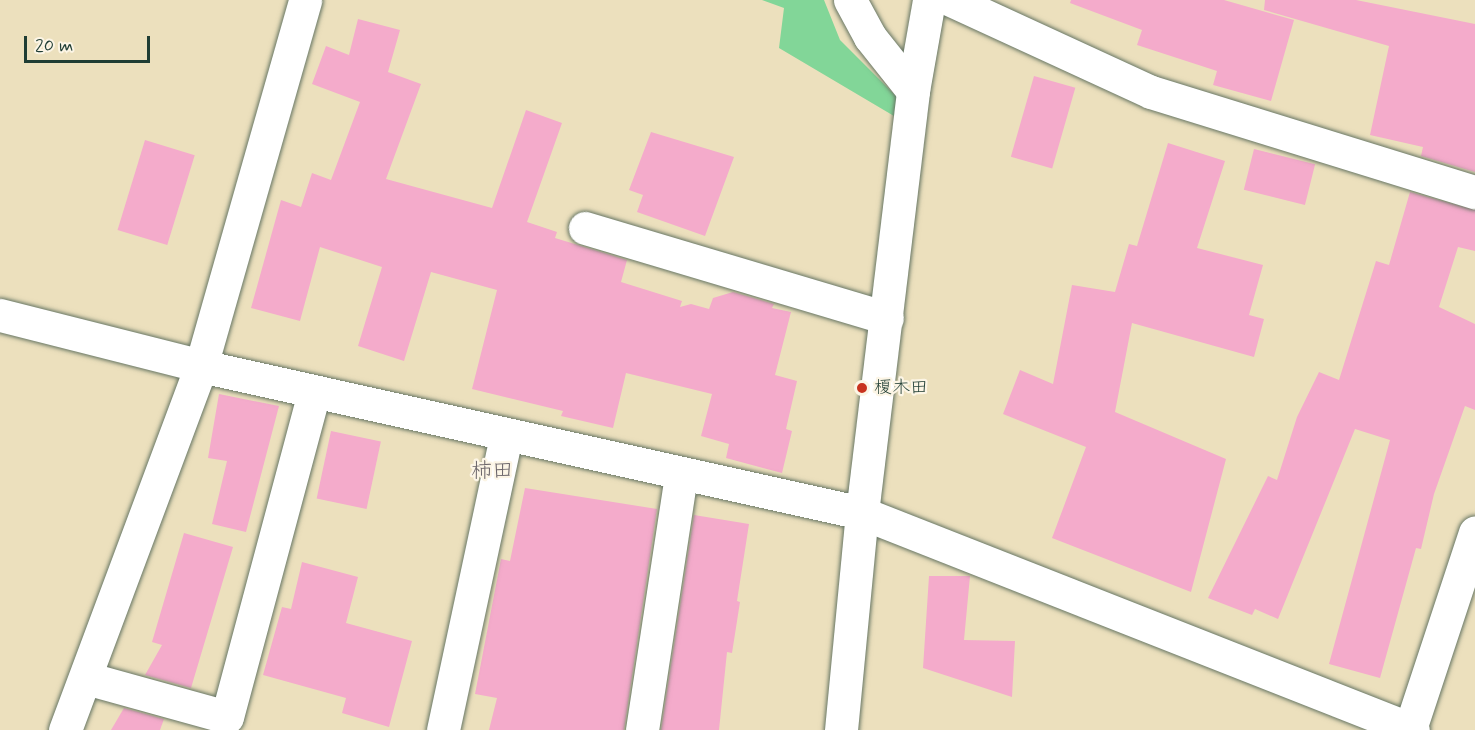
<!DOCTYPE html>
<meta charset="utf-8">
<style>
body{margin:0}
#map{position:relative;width:1475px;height:730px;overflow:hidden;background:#ece0bd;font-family:Mynerve,"Klee One",sans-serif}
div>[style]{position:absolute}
.green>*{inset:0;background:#82d698}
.building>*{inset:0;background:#f4abcb;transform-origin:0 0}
.roads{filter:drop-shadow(0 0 2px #677664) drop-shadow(0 0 2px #677664)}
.minor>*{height:33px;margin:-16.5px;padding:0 16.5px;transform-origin:16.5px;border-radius:16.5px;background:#fff}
.dots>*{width:16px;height:16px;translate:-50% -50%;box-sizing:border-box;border:3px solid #fcf5e5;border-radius:50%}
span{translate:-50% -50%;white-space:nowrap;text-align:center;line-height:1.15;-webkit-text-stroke:4.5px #fcf5e5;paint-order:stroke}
.poi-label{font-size:18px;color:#1f3d34}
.left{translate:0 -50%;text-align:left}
.quarter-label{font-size:21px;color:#6a6469}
.scale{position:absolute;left:24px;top:36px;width:126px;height:27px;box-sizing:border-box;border:3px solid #1f3d34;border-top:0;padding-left:8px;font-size:18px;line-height:21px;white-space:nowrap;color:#1f3d34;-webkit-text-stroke:4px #fcf5e5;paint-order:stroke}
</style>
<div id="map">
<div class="green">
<div style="clip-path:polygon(762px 0,824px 0,840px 40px,921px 121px,921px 132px,779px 48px,784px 8px)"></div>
</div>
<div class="building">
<div style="clip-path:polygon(1071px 0,1224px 0,1294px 20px,1271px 101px,1213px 85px,1217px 71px,1137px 45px,1142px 30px,1070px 3px)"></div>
<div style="clip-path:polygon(1265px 0,1356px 0,1475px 24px,1475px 172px,1421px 156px,1423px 147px,1370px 135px,1389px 46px,1264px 10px)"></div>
<div style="clip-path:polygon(358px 19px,400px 30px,388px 72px,421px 84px,386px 179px,492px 208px,526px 110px,562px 123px,527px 222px,557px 232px,555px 238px,627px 260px,621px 282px,682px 301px,680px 307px,691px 304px,709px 309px,713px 298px,733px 292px,774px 304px,772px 308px,791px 312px,775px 375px,797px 381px,786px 429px,792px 431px,782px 473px,726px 458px,729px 444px,701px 436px,712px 394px,626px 373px,613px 428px,561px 416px,563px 411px,472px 389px,497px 290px,431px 272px,404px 361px,358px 346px,382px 267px,320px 247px,300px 321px,251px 308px,281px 200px,301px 207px,312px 173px,331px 180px,360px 102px,312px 84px,326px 46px,349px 55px)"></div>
<div style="left:1034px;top:76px;width:43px;height:84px;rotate:16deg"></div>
<div style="clip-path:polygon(651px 132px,734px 157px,705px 236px,637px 212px,643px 195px,629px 190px)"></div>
<div style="left:145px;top:140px;width:52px;height:94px;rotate:17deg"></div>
<div style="clip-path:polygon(1168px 143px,1225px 161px,1197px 248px,1263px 265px,1249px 315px,1264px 319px,1254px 357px,1132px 323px,1115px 412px,1226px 459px,1191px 592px,1052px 538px,1086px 447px,1003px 414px,1020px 370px,1053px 384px,1072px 285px,1115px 292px,1129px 244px,1137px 246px)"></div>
<div style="left:1254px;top:149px;width:63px;height:42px;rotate:14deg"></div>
<div style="clip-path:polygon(1410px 192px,1475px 210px,1475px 251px,1458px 247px,1439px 307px,1475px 324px,1475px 410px,1465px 406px,1434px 494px,1421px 549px,1416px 548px,1380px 678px,1329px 664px,1390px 440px,1355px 429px,1278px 619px,1255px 609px,1252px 615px,1208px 598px,1268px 476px,1277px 480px,1297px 417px,1319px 372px,1339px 380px,1376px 261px,1389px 265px)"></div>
<div style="clip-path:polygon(219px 394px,279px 406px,246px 532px,212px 524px,227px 461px,208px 458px)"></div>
<div style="left:331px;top:431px;width:51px;height:69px;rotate:12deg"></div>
<div style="clip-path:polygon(525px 488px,657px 509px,624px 730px,489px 730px,497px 698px,475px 694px,501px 559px,510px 561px)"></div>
<div style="clip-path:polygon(694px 515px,749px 524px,737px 601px,740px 602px,732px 653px,727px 652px,719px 730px,661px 730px)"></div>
<div style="clip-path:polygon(184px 533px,233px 547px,191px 688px,145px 675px,162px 645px,152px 642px)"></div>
<div style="clip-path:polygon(302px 562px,358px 577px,346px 623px,412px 641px,389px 727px,342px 713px,346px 698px,263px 675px,282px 607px,291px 609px)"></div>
<div style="clip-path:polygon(929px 576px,970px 576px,964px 640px,1015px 641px,1012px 697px,923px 668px)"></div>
<div style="clip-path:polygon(124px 708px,164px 719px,160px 730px,111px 730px)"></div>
</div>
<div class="roads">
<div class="minor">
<div style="left:850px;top:0;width:42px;rotate:61.6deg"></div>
<div style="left:870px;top:37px;width:69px;rotate:51.5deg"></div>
<div style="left:951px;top:0;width:220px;rotate:24.7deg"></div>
<div style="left:1151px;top:92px;width:339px;rotate:17.2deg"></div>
<div style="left:585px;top:228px;width:315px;rotate:16.6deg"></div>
<div style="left:0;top:315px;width:207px;rotate:14.2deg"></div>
<div style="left:201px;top:366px;width:677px;rotate:12.54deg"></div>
<div style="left:862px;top:513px;width:592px;rotate:21.5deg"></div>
<div style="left:86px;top:678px;width:146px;rotate:15.5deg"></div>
<div style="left:227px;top:717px;width:336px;rotate:-75deg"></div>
<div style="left:1410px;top:729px;width:207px;rotate:-71.7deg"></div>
<div style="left:65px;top:730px;width:389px;rotate:-69.5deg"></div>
<div style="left:201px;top:366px;width:380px;rotate:-74.1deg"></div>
<div style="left:443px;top:730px;width:302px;rotate:-77.9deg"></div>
<div style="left:642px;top:730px;width:258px;rotate:-81.3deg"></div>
<div style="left:841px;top:730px;width:218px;rotate:-84.5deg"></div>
<div style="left:862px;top:513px;width:425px;rotate:-83.1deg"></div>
<div style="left:913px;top:91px;width:92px;rotate:-80deg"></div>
</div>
</div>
<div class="dots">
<div style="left:862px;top:388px;background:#c8321e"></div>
</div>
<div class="poi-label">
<span class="left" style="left:874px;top:388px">榎木田</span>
</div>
<div class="quarter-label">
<span style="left:492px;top:471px">柿田</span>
</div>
<div class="scale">20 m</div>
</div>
